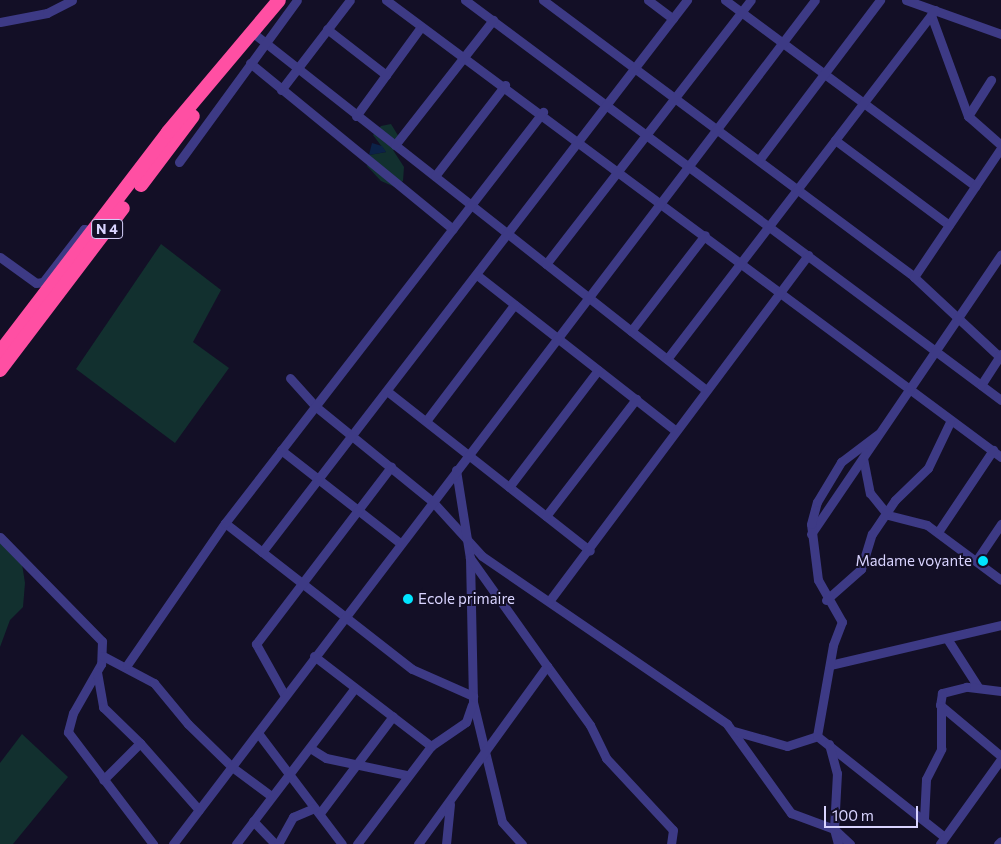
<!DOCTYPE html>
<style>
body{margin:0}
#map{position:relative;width:1001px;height:844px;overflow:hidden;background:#130f26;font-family:Commissioner,sans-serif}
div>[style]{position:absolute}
.green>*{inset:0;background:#12302f}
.water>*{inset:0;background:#0c2248}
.minor>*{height:9px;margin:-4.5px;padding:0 4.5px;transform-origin:4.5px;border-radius:4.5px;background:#3d3a85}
.highway>*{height:14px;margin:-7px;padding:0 7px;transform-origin:7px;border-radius:7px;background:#ff4fa3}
.dots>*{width:14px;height:14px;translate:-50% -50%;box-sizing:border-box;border:2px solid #130f26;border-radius:50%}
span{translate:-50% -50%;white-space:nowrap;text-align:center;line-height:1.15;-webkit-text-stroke:4px #130f26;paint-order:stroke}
.shield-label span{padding:1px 4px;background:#130f26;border:1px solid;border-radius:4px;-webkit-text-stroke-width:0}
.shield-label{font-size:14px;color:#d9d4ff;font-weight:700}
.poi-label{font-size:15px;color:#d9d4ff}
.right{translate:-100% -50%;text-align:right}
.left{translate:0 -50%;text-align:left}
.scale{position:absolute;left:824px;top:806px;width:94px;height:22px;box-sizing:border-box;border:2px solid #d9d4ff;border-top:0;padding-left:6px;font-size:15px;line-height:18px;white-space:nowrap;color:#d9d4ff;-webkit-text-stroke:4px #130f26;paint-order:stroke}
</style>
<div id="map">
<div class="green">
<div style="clip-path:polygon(391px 124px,402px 142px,393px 150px,404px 167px,403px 181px,395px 187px,381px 181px,367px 166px,369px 155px,386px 152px,373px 135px,381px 126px)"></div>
<div style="clip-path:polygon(161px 244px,221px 290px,193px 342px,229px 368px,175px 443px,76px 369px)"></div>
<div style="clip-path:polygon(0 543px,22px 564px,25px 583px,23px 607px,10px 620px,0 647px)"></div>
<div style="clip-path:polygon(22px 734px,68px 777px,13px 844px,0 844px,0 763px)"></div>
</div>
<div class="water">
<div style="clip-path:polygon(372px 143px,382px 146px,386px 152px,369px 155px)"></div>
</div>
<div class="minor">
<div style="left:386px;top:0;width:766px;rotate:36.62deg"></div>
<div style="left:465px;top:0;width:669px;rotate:36.73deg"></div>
<div style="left:543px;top:0;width:463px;rotate:36.7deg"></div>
<div style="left:914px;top:277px;width:119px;rotate:43deg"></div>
<div style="left:648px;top:0;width:31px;rotate:37deg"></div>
<div style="left:725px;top:0;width:312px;rotate:36.6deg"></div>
<div style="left:906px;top:0;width:101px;rotate:19.7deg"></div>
<div style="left:931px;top:15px;width:108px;rotate:69.9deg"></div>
<div style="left:968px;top:116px;width:44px;rotate:41.3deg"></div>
<div style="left:0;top:22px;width:48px;rotate:-10.8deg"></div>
<div style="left:47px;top:13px;width:28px;rotate:-27deg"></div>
<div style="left:327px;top:29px;width:75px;rotate:37.9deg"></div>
<div style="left:253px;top:33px;width:577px;rotate:38.24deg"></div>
<div style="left:250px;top:63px;width:262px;rotate:39.3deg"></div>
<div style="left:281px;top:90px;width:113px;rotate:-52.5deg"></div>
<div style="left:356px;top:116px;width:110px;rotate:-53.9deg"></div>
<div style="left:968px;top:116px;width:43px;rotate:-57.4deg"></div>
<div style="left:835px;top:140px;width:142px;rotate:36.7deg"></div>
<div style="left:395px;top:145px;width:159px;rotate:-51.9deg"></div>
<div style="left:759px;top:160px;width:201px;rotate:-52.9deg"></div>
<div style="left:179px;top:162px;width:200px;rotate:-53.9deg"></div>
<div style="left:435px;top:176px;width:115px;rotate:-52.4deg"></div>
<div style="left:0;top:257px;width:44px;rotate:35.8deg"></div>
<div style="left:36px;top:283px;width:7px;rotate:-8deg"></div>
<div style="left:43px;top:282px;width:67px;rotate:-52.3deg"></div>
<div style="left:84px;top:229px;width:9px;rotate:13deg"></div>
<div style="left:546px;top:264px;width:334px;rotate:-52.2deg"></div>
<div style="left:477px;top:275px;width:251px;rotate:38.1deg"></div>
<div style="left:914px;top:277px;width:156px;rotate:-56deg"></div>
<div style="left:631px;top:331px;width:121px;rotate:-52.4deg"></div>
<div style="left:667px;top:359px;width:440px;rotate:-52.5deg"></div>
<div style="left:290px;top:378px;width:38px;rotate:48deg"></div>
<div style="left:315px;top:406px;width:151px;rotate:39.1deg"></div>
<div style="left:432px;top:501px;width:74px;rotate:47.7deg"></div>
<div style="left:482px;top:556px;width:297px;rotate:34.4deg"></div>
<div style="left:727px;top:724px;width:110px;rotate:54.3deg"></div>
<div style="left:791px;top:813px;width:46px;rotate:20.4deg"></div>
<div style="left:834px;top:829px;width:22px;rotate:43deg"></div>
<div style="left:981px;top:385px;width:37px;rotate:-57deg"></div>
<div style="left:387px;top:391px;width:258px;rotate:38.2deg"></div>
<div style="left:426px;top:421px;width:146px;rotate:-52.8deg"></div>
<div style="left:281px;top:450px;width:151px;rotate:38deg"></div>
<div style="left:863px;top:458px;width:36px;rotate:79deg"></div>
<div style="left:870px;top:493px;width:28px;rotate:51deg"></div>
<div style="left:888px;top:515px;width:40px;rotate:14.4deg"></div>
<div style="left:927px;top:525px;width:92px;rotate:36.6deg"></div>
<div style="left:456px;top:470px;width:89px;rotate:81deg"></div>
<div style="left:470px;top:558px;width:144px;rotate:88.8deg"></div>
<div style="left:473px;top:702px;width:123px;rotate:76.4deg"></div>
<div style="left:502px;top:822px;width:30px;rotate:48deg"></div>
<div style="left:509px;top:487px;width:147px;rotate:-52.7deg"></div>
<div style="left:546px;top:516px;width:148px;rotate:-52.4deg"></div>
<div style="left:225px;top:523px;width:237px;rotate:38deg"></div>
<div style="left:412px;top:669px;width:67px;rotate:23.9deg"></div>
<div style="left:938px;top:532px;width:99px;rotate:-56.1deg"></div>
<div style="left:811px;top:534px;width:338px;rotate:-55.8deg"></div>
<div style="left:0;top:537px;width:146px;rotate:45.6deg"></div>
<div style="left:102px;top:641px;width:23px;rotate:92deg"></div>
<div style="left:101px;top:664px;width:56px;rotate:119.7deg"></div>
<div style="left:73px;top:713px;width:20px;rotate:105deg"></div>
<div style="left:68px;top:732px;width:141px;rotate:52.8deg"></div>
<div style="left:262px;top:552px;width:697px;rotate:-52.41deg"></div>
<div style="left:976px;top:561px;width:45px;rotate:-56deg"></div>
<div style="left:550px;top:600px;width:431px;rotate:-53.2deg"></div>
<div style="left:826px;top:600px;width:47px;rotate:-41.5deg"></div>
<div style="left:861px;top:569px;width:37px;rotate:-73deg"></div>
<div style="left:872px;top:534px;width:41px;rotate:-55.9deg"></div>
<div style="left:895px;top:500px;width:46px;rotate:-44.1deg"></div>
<div style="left:928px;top:468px;width:51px;rotate:-64.4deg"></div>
<div style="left:948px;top:640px;width:56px;rotate:57.4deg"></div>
<div style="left:103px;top:656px;width:58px;rotate:27.9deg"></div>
<div style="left:154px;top:683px;width:53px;rotate:50.3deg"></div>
<div style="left:188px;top:724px;width:62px;rotate:44.3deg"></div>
<div style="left:232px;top:767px;width:49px;rotate:36.6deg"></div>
<div style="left:314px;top:656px;width:148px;rotate:37.6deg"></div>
<div style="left:127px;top:665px;width:173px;rotate:-55.4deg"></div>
<div style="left:225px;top:523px;width:520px;rotate:-52.27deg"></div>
<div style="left:830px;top:665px;width:176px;rotate:-13.2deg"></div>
<div style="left:547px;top:666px;width:73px;rotate:53.9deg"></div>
<div style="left:590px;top:725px;width:37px;rotate:64deg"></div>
<div style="left:606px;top:758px;width:98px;rotate:47.1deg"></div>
<div style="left:673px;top:830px;width:14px;rotate:98deg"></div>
<div style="left:97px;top:672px;width:36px;rotate:80deg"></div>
<div style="left:103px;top:707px;width:52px;rotate:44.2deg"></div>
<div style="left:140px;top:743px;width:52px;rotate:135deg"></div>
<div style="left:1001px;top:691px;width:35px;rotate:-173deg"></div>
<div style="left:966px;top:687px;width:25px;rotate:166deg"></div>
<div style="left:942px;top:693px;width:12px;rotate:99deg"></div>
<div style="left:940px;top:705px;width:80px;rotate:39.9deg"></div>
<div style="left:285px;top:696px;width:60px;rotate:-119.1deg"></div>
<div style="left:256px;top:644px;width:223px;rotate:-52.7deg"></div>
<div style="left:734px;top:731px;width:55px;rotate:15.8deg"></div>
<div style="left:787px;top:746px;width:32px;rotate:-18deg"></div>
<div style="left:817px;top:736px;width:161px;rotate:38.4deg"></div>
<div style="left:258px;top:733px;width:139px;rotate:52.9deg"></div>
<div style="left:817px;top:736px;width:92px;rotate:-80deg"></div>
<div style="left:833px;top:645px;width:25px;rotate:-69deg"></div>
<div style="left:842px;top:622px;width:48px;rotate:-119.7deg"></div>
<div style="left:818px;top:580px;width:56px;rotate:-97.1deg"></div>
<div style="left:811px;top:524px;width:23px;rotate:-75deg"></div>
<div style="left:817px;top:502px;width:47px;rotate:-59deg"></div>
<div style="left:841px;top:462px;width:46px;rotate:-37.1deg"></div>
<div style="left:140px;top:743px;width:89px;rotate:48.6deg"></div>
<div style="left:829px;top:744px;width:30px;rotate:75deg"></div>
<div style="left:837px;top:773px;width:56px;rotate:93.1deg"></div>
<div style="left:834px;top:829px;width:16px;rotate:75deg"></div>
<div style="left:310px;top:748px;width:19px;rotate:32deg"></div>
<div style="left:326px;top:758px;width:83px;rotate:11.9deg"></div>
<div style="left:320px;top:813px;width:121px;rotate:-53deg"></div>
<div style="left:924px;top:819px;width:40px;rotate:-87.1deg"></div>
<div style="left:926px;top:779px;width:34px;rotate:-63deg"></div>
<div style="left:941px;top:749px;width:41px;rotate:-90deg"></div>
<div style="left:253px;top:821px;width:32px;rotate:46deg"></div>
<div style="left:173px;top:844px;width:1060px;rotate:-52.74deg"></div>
<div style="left:236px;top:844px;width:196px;rotate:-52.7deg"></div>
<div style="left:278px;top:844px;width:31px;rotate:-61deg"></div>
<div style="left:293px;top:817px;width:23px;rotate:-23deg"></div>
<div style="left:357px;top:844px;width:123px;rotate:-52.9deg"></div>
<div style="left:431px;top:746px;width:42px;rotate:-34.4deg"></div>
<div style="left:466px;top:722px;width:18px;rotate:-71deg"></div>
<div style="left:418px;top:844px;width:220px;rotate:-54.1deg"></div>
<div style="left:547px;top:666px;width:133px;rotate:-125.5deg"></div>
<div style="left:446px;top:844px;width:40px;rotate:-84.3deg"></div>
<div style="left:940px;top:844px;width:105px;rotate:-54.3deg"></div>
<div style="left:998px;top:844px;width:4px;rotate:-45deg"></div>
</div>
<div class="highway">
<div style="left:141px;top:185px;width:86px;rotate:-53deg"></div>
<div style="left:0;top:352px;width:277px;rotate:-52.6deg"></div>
<div style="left:168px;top:132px;width:172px;rotate:-49.9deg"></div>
<div style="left:0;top:370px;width:203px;rotate:-52.8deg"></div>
</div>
<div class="dots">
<div style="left:983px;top:561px;background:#00e5ff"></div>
<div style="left:408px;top:599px;background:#00e5ff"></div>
</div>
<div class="shield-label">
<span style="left:107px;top:229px">N 4</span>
</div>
<div class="poi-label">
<span class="right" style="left:972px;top:561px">Madame voyante</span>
<span class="left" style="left:418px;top:599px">Ecole primaire</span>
</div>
<div class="scale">100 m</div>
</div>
